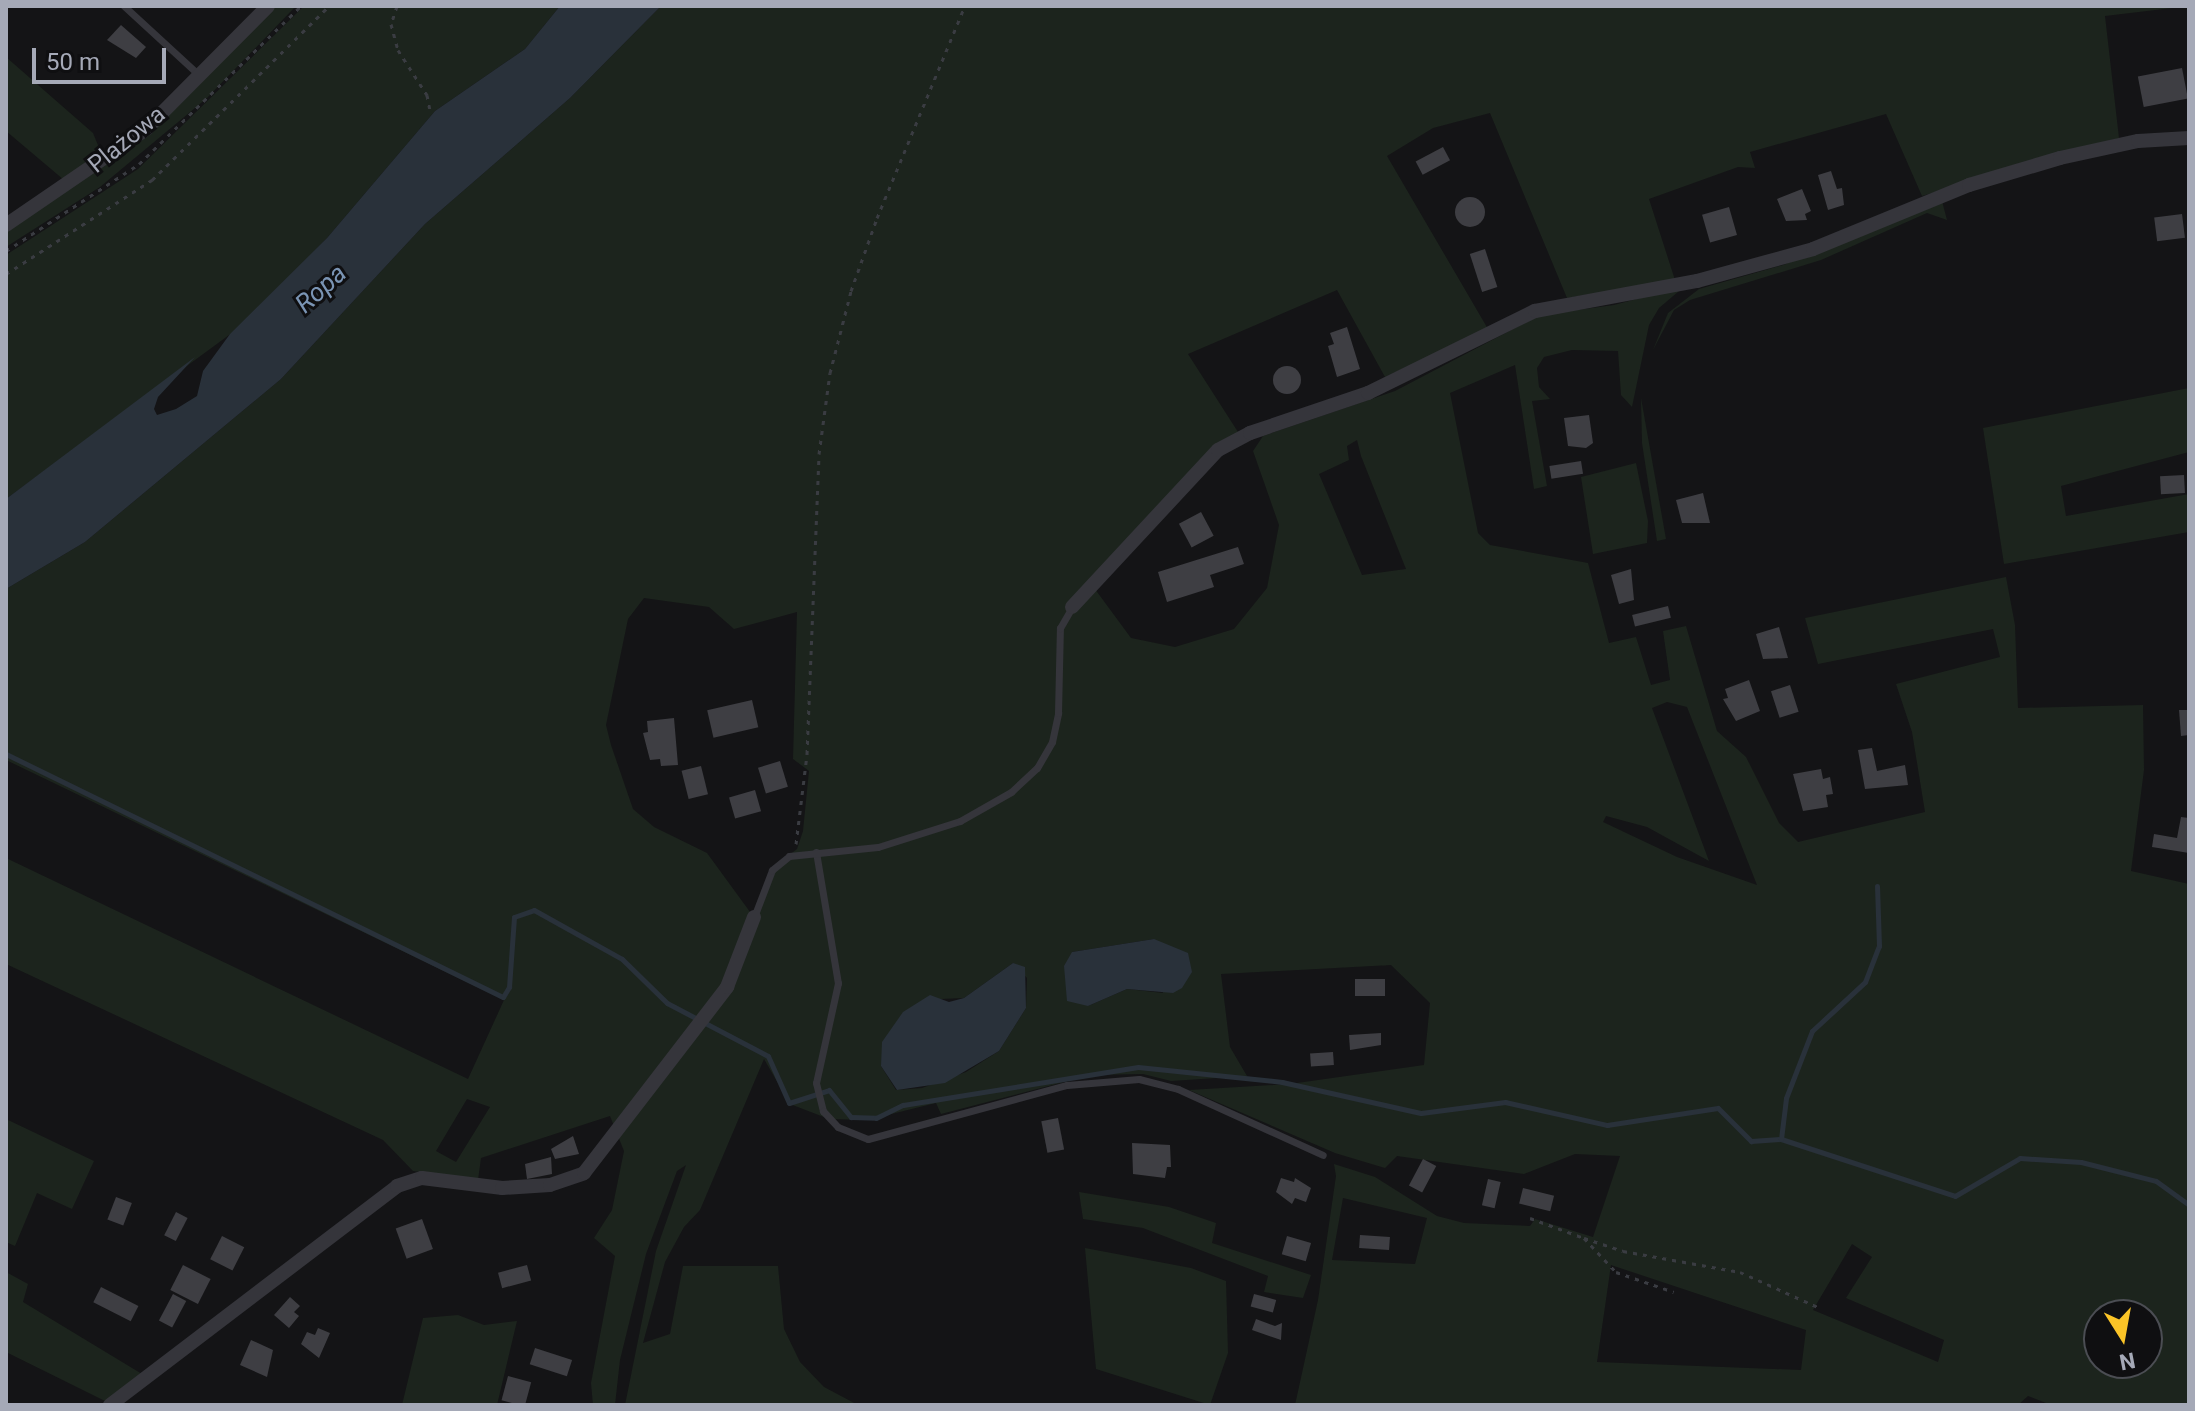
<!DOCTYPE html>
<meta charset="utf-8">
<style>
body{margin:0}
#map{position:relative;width:2195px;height:1411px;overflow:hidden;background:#141416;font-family:Roboto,sans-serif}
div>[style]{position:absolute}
.green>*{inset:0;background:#1c241d}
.water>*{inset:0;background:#29313a}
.stream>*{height:5px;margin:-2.5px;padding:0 2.5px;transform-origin:2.5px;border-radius:2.5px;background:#29313a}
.building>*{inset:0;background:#3e3e43;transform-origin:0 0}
.round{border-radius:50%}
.path>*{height:3px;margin-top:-1.5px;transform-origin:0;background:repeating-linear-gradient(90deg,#3a3c42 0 4px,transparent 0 10px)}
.service>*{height:7px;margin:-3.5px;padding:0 3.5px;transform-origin:3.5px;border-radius:3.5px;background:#35353b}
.minor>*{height:14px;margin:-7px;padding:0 7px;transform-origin:7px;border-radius:7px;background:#35353b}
span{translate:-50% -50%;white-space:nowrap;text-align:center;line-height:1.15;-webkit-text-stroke:6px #0f0f11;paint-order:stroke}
.street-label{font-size:24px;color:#a5a9b7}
.water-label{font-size:26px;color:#7a94b4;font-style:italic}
.frame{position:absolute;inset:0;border:8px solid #a5a9b7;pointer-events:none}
.north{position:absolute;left:2083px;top:1299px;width:80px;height:80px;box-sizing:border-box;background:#0f0f11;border:2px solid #4b4d53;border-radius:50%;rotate:169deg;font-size:22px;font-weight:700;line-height:32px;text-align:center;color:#a5a9b7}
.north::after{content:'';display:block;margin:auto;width:28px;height:36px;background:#fbc427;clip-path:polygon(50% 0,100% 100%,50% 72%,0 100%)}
.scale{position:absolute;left:32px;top:48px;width:134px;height:36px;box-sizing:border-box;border:4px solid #a5a9b7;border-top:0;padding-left:10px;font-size:24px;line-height:28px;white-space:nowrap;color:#a5a9b7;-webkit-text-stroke:6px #0f0f11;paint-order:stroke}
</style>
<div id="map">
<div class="green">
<div style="clip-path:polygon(275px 6px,296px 6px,207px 98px,100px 187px,6px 247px,6px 230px,213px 67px)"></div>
<div style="clip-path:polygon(304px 6px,560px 6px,525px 49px,435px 111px,327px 238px,244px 324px,6px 499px,6px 255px,138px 169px)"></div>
<div style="clip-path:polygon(evenodd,661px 6px,2189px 6px,2105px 16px,2119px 138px,1922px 196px,1886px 114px,1750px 152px,1755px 168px,1738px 167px,1649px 199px,1675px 280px,1567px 298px,1490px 113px,1433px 128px,1387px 156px,1488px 329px,1385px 377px,1337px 290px,1188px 354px,1238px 432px,1211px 449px,1092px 585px,1131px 638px,1175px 647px,1234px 629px,1267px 588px,1279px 525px,1253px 451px,1263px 436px,1395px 391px,1540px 315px,1614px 305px,1685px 286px,1659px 308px,1649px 325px,1632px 407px,1621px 395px,1618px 351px,1572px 350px,1544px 357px,1537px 368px,1539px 387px,1550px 399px,1532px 401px,1547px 486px,1534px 489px,1515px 365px,1450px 393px,1478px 533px,1490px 545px,1588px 563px,1609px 643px,1636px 637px,1651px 685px,1670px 680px,1663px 631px,1686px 626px,1717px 731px,1746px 757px,1779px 823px,1798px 842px,1925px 812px,1912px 732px,1896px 684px,2000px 657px,1993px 629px,1818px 664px,1805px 618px,2006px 577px,2015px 625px,2018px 708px,2143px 705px,2144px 770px,2131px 871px,2189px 884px,2189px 1405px,2051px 1405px,2028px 1396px,2018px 1405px,1295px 1405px,1318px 1300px,1336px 1176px,1334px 1164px,1375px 1177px,1437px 1216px,1464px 1223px,1530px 1226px,1535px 1219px,1593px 1237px,1620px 1156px,1575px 1154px,1524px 1174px,1397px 1156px,1385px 1168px,1335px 1153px,1189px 1090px,1290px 1084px,1424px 1065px,1430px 1003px,1391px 965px,1221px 974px,1230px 1047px,1247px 1076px,1171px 1081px,1143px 1074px,1091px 1075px,941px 1114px,936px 1103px,867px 1120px,829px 1119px,790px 1104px,764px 1059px,700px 1210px,684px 1227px,665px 1262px,643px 1343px,670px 1334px,683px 1266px,778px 1266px,784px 1329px,800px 1362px,824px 1387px,858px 1405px,625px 1405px,656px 1251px,686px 1165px,677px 1171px,646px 1254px,620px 1360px,615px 1405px,593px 1405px,591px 1383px,615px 1256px,594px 1238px,612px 1210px,624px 1151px,610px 1116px,481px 1158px,478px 1180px,413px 1171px,383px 1140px,6px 964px,6px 858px,468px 1079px,504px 1000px,6px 760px,6px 589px,85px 542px,281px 379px,425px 224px,570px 98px,661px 6px,1357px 440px,1361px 456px,1406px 569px,1362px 575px,1319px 474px,1349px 460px,1347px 446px,1357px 440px,661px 6px,644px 598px,709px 607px,734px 629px,797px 612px,793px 759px,809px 771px,803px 831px,797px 849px,776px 865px,753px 916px,707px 853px,654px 827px,633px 809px,611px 745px,606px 725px,628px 619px,644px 598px,661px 6px,1667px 702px,1687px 707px,1757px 885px,1677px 857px,1603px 822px,1606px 816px,1647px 827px,1709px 861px,1652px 708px,1667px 702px,661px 6px,1154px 939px,1163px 993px,1127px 989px,1088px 1006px,1072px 952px,1154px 939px,661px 6px,1013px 963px,1027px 978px,1026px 1008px,999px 1051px,966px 1072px,922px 1088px,896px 1090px,881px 1066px,941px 999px,964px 998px,1013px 963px,661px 6px,467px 1099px,490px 1107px,456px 1162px,436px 1151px,467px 1099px,661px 6px,1343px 1198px,1427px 1218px,1415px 1264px,1332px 1260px,1343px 1198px,661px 6px,1852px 1244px,1872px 1257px,1846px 1298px,1944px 1340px,1938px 1362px,1813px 1310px,1852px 1244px,661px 6px,1611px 1265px,1806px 1330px,1801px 1370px,1597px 1362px,1611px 1265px,661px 6px,2099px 1315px,2147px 1315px,2147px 1363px,2099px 1363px,2099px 1315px)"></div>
<div style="clip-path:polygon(6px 57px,93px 133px,102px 155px,64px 180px,6px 131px)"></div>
<div style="clip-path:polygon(1942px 201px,1947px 220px,1927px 213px,1821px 260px,1690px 300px,1674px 310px,1653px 350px,1668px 313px,1699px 289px,1783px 265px)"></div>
<div style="clip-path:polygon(2189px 388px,2189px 452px,2061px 486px,2066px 516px,2189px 494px,2189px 532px,2004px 564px,1983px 428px)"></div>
<div style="clip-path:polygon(1641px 398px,1666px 539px,1657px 541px,1642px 443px)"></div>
<div style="clip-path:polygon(1636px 463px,1648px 521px,1647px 543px,1593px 554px,1581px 477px)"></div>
<div style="clip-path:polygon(6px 1119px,94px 1161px,72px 1209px,37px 1193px,15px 1246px,6px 1242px)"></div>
<div style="clip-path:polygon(1079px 1192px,1169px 1207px,1216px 1223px,1212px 1243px,1311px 1275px,1303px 1298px,1264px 1292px,1268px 1276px,1143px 1228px,1083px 1219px)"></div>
<div style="clip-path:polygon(1085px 1248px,1191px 1268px,1226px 1281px,1228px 1353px,1210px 1405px,1096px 1369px)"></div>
<div style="clip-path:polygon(6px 1272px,28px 1284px,23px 1302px,142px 1374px,105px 1401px,6px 1352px)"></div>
<div style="clip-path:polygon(458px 1315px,484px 1325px,517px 1321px,497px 1405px,402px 1405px,423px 1318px)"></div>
</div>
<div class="water">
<div style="clip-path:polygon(560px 6px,661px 6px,570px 98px,425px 224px,281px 379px,85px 542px,6px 589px,6px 499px,195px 357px,158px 397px,154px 409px,157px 415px,176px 409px,197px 396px,203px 371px,230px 334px,327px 238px,435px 111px,525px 49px)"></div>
<div style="clip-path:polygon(1154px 939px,1188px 953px,1192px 972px,1182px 988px,1173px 993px,1127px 989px,1088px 1006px,1067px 1001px,1064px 966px,1072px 952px)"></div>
<div style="clip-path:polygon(1013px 963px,1025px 967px,1026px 1008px,999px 1051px,945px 1083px,897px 1090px,881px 1066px,882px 1042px,903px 1012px,930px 995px,949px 1002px,964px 998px)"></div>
</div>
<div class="stream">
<div style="left:6px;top:754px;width:553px;rotate:26.06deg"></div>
<div style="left:503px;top:997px;width:12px;rotate:-59deg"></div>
<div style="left:509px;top:987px;width:70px;rotate:-85.9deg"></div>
<div style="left:514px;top:917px;width:21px;rotate:-19deg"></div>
<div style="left:534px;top:910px;width:101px;rotate:29.1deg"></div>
<div style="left:622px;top:959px;width:63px;rotate:44.4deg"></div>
<div style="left:667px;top:1003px;width:114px;rotate:27.7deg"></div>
<div style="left:768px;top:1056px;width:51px;rotate:65.9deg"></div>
<div style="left:789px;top:1103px;width:42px;rotate:-18deg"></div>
<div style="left:829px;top:1090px;width:35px;rotate:51deg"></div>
<div style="left:851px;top:1117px;width:25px;rotate:2deg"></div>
<div style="left:876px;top:1118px;width:30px;rotate:-26deg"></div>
<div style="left:903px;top:1105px;width:238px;rotate:-9.2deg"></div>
<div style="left:1138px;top:1067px;width:145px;rotate:5.9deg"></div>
<div style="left:1282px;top:1082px;width:142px;rotate:12.6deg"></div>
<div style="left:1421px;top:1113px;width:85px;rotate:-7.5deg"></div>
<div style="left:1505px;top:1102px;width:105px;rotate:12.7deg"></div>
<div style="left:1607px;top:1125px;width:112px;rotate:-8.7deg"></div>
<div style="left:1718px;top:1108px;width:47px;rotate:45deg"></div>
<div style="left:1751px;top:1141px;width:30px;rotate:-4deg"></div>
<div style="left:1781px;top:1139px;width:183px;rotate:18.1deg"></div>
<div style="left:1955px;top:1196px;width:75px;rotate:-30.3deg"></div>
<div style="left:2020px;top:1158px;width:61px;rotate:3.8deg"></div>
<div style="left:2081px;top:1162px;width:77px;rotate:14.2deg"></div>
<div style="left:2156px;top:1181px;width:41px;rotate:36deg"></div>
<div style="left:1781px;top:1139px;width:41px;rotate:-83deg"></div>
<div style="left:1786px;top:1098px;width:72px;rotate:-68.8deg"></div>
<div style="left:1812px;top:1031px;width:72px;rotate:-42.8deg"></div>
<div style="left:1865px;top:982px;width:39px;rotate:-69deg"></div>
<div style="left:1879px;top:946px;width:60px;rotate:-91.9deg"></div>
</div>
<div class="building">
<div style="clip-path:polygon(121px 25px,146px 47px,136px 58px,107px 40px)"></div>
<div style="left:2182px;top:68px;width:31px;height:45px;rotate:79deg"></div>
<div style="left:1443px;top:147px;width:15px;height:31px;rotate:62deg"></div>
<div style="clip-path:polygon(1831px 171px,1837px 189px,1842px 188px,1844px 205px,1828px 210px,1818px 175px)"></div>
<div style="clip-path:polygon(1802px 189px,1811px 211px,1805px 214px,1807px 220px,1786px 221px,1777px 199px)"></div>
<div class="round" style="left:1455px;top:197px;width:30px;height:30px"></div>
<div style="left:1729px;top:207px;width:29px;height:28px;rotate:74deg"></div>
<div style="left:2182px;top:214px;width:24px;height:28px;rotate:83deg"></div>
<div style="left:1485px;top:249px;width:40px;height:16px;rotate:72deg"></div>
<div style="clip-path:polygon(1347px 327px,1360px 369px,1337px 377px,1328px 346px,1334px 344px,1330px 333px)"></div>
<div class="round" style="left:1273px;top:366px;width:28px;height:28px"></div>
<div style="clip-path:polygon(1589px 415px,1593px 443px,1586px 448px,1568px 446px,1564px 418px)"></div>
<div style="left:1581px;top:461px;width:13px;height:32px;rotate:81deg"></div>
<div style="left:2184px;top:475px;width:18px;height:24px;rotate:87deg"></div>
<div style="clip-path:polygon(1703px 493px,1710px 523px,1682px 523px,1676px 500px)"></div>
<div style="left:1201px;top:512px;width:27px;height:25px;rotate:62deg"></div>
<div style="clip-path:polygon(1238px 547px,1244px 564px,1210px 575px,1214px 587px,1167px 602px,1158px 572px)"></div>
<div style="clip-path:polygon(1631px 569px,1634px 600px,1619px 604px,1611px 575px)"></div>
<div style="left:1668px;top:606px;width:12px;height:37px;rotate:76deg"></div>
<div style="clip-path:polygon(1779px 627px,1788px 658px,1763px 659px,1756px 634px)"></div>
<div style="clip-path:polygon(1749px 680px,1760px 711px,1736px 721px,1723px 699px,1728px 698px,1725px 689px)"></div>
<div style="left:1790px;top:685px;width:28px;height:20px;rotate:72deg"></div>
<div style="left:752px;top:700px;width:28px;height:46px;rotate:77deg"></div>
<div style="clip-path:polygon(2179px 710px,2189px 710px,2189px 735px,2181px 736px)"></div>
<div style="clip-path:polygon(674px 718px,678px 765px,661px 766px,660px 759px,650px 760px,643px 733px,648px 732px,647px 721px)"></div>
<div style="clip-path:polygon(1872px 748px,1877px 771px,1905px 765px,1908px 785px,1865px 789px,1858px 750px)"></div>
<div style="left:780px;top:761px;width:27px;height:23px;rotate:73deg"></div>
<div style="left:701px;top:766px;width:29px;height:20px;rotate:76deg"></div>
<div style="clip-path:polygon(1821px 769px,1823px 779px,1830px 777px,1833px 794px,1826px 795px,1828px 807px,1803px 811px,1793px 774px)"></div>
<div style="left:755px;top:790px;width:22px;height:27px;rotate:74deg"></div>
<div style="clip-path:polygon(2181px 817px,2189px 818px,2189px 853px,2152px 847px,2154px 834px,2177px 838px)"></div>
<div style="left:1385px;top:979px;width:17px;height:30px;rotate:90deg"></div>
<div style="clip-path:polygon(1381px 1033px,1381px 1045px,1350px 1050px,1349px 1035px)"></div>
<div style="left:1333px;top:1052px;width:13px;height:23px;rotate:86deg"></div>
<div style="left:1058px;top:1118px;width:32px;height:17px;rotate:79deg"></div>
<div style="clip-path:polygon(573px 1136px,579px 1154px,555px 1159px,551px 1149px)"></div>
<div style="clip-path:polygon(1132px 1143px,1170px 1145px,1171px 1167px,1167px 1167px,1165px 1178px,1133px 1174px)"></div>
<div style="clip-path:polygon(551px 1157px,552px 1174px,527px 1179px,525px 1164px)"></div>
<div style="left:1423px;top:1159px;width:15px;height:30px;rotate:28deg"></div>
<div style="clip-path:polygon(1281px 1178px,1294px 1182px,1295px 1178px,1311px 1188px,1306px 1202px,1295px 1198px,1292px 1204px,1276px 1192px)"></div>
<div style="left:1488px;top:1179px;width:13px;height:27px;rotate:13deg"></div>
<div style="left:1523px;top:1188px;width:32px;height:16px;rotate:14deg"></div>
<div style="left:116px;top:1197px;width:17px;height:24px;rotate:21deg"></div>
<div style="left:176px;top:1212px;width:13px;height:26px;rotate:27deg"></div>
<div style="left:422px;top:1219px;width:32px;height:28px;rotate:70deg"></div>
<div style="left:1360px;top:1235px;width:30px;height:13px;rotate:4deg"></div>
<div style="left:222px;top:1236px;width:25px;height:26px;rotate:27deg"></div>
<div style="left:1287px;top:1236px;width:25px;height:19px;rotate:16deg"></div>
<div style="left:183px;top:1265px;width:31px;height:28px;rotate:27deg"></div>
<div style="left:527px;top:1265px;width:16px;height:30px;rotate:75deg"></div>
<div style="left:101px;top:1287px;width:42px;height:17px;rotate:27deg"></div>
<div style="left:173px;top:1294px;width:15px;height:30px;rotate:28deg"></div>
<div style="left:1254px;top:1294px;width:23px;height:13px;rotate:15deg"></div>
<div style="clip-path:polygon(290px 1297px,300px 1306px,294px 1312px,299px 1316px,289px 1328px,274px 1315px)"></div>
<div style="clip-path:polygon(1256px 1319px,1275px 1326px,1282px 1323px,1281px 1340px,1252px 1330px)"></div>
<div style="clip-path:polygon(318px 1328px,330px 1333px,319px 1358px,301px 1344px,307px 1332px,315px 1335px)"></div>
<div style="clip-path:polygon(251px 1340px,273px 1350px,267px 1377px,240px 1365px)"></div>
<div style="left:535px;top:1348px;width:39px;height:17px;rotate:18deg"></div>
<div style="left:508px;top:1376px;width:24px;height:25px;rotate:15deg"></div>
</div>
<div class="path">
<div style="left:397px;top:6px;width:19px;rotate:108deg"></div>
<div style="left:391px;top:24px;width:27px;rotate:75deg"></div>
<div style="left:398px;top:50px;width:54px;rotate:57.2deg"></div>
<div style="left:427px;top:95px;width:15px;rotate:79deg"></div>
<div style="left:6px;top:251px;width:159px;rotate:-33.2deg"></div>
<div style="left:139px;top:164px;width:226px;rotate:-44.3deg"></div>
<div style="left:6px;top:274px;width:174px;rotate:-32.8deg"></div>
<div style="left:152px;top:180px;width:248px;rotate:-44.5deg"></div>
<div style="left:796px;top:844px;width:91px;rotate:-83deg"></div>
<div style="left:807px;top:754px;width:300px;rotate:-87.7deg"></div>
<div style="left:819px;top:454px;width:82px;rotate:-82.3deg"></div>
<div style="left:830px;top:373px;width:85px;rotate:-75.6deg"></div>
<div style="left:851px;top:291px;width:77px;rotate:-70.4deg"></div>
<div style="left:877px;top:218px;width:230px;rotate:-67.5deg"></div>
<div style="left:1530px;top:1218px;width:58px;rotate:20.3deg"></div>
<div style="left:1584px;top:1238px;width:47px;rotate:46.7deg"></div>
<div style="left:1616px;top:1272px;width:61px;rotate:19deg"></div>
<div style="left:1584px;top:1238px;width:41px;rotate:18.4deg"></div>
<div style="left:1623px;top:1251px;width:119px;rotate:10.2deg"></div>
<div style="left:1740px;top:1272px;width:85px;rotate:24.2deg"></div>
</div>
<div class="service">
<div style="left:124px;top:6px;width:103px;rotate:42.6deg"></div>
<div style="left:816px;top:852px;width:133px;rotate:80.5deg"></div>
<div style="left:838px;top:983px;width:102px;rotate:102.4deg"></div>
<div style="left:816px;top:1083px;width:29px;rotate:76deg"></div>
<div style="left:823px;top:1111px;width:22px;rotate:47deg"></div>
<div style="left:838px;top:1127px;width:32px;rotate:22deg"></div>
<div style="left:868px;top:1139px;width:206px;rotate:-15.2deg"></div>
<div style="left:1067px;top:1085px;width:72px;rotate:-4.8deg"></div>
<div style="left:1139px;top:1079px;width:40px;rotate:14.4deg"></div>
<div style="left:1178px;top:1089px;width:159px;rotate:24.5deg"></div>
<div style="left:754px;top:917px;width:50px;rotate:-69deg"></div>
<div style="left:772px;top:870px;width:22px;rotate:-39deg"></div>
<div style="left:789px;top:856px;width:89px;rotate:-5.8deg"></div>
<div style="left:878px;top:847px;width:86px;rotate:-17.6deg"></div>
<div style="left:960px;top:821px;width:59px;rotate:-29.6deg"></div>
<div style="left:1011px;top:792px;width:35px;rotate:-43deg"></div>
<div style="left:1037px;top:768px;width:30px;rotate:-60deg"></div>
<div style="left:1052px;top:742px;width:30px;rotate:-78deg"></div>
<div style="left:1058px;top:713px;width:85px;rotate:-88.7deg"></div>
<div style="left:1060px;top:628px;width:24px;rotate:-60deg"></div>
</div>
<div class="minor">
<div style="left:6px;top:225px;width:170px;rotate:-34.4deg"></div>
<div style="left:146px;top:129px;width:173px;rotate:-45.2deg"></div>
<div style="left:1072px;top:607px;width:214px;rotate:-47.1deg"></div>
<div style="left:1218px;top:450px;width:36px;rotate:-28deg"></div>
<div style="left:1250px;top:433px;width:125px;rotate:-18.7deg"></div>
<div style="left:1368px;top:393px;width:186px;rotate:-26.2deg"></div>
<div style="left:1535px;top:311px;width:165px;rotate:-10.5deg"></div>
<div style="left:1697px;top:281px;width:120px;rotate:-15.4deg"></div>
<div style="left:1813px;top:249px;width:169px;rotate:-22.3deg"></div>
<div style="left:1969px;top:185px;width:95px;rotate:-16.5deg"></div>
<div style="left:2060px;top:158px;width:80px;rotate:-12.3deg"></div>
<div style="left:2138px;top:141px;width:51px;rotate:-3.4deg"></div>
<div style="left:110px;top:1405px;width:361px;rotate:-37.3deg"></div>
<div style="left:397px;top:1186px;width:26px;rotate:-18deg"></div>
<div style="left:422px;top:1178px;width:81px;rotate:7.1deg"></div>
<div style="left:502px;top:1188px;width:48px;rotate:-3.6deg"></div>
<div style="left:550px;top:1185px;width:36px;rotate:-19deg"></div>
<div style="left:584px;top:1173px;width:235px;rotate:-52.4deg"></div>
<div style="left:727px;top:987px;width:75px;rotate:-68.9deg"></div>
</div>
<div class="street-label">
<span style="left:127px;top:140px;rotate:-39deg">Plażowa</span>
</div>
<div class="water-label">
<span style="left:321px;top:289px;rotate:-42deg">Ropa</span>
</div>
<div class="frame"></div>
<div class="north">N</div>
<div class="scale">50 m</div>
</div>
